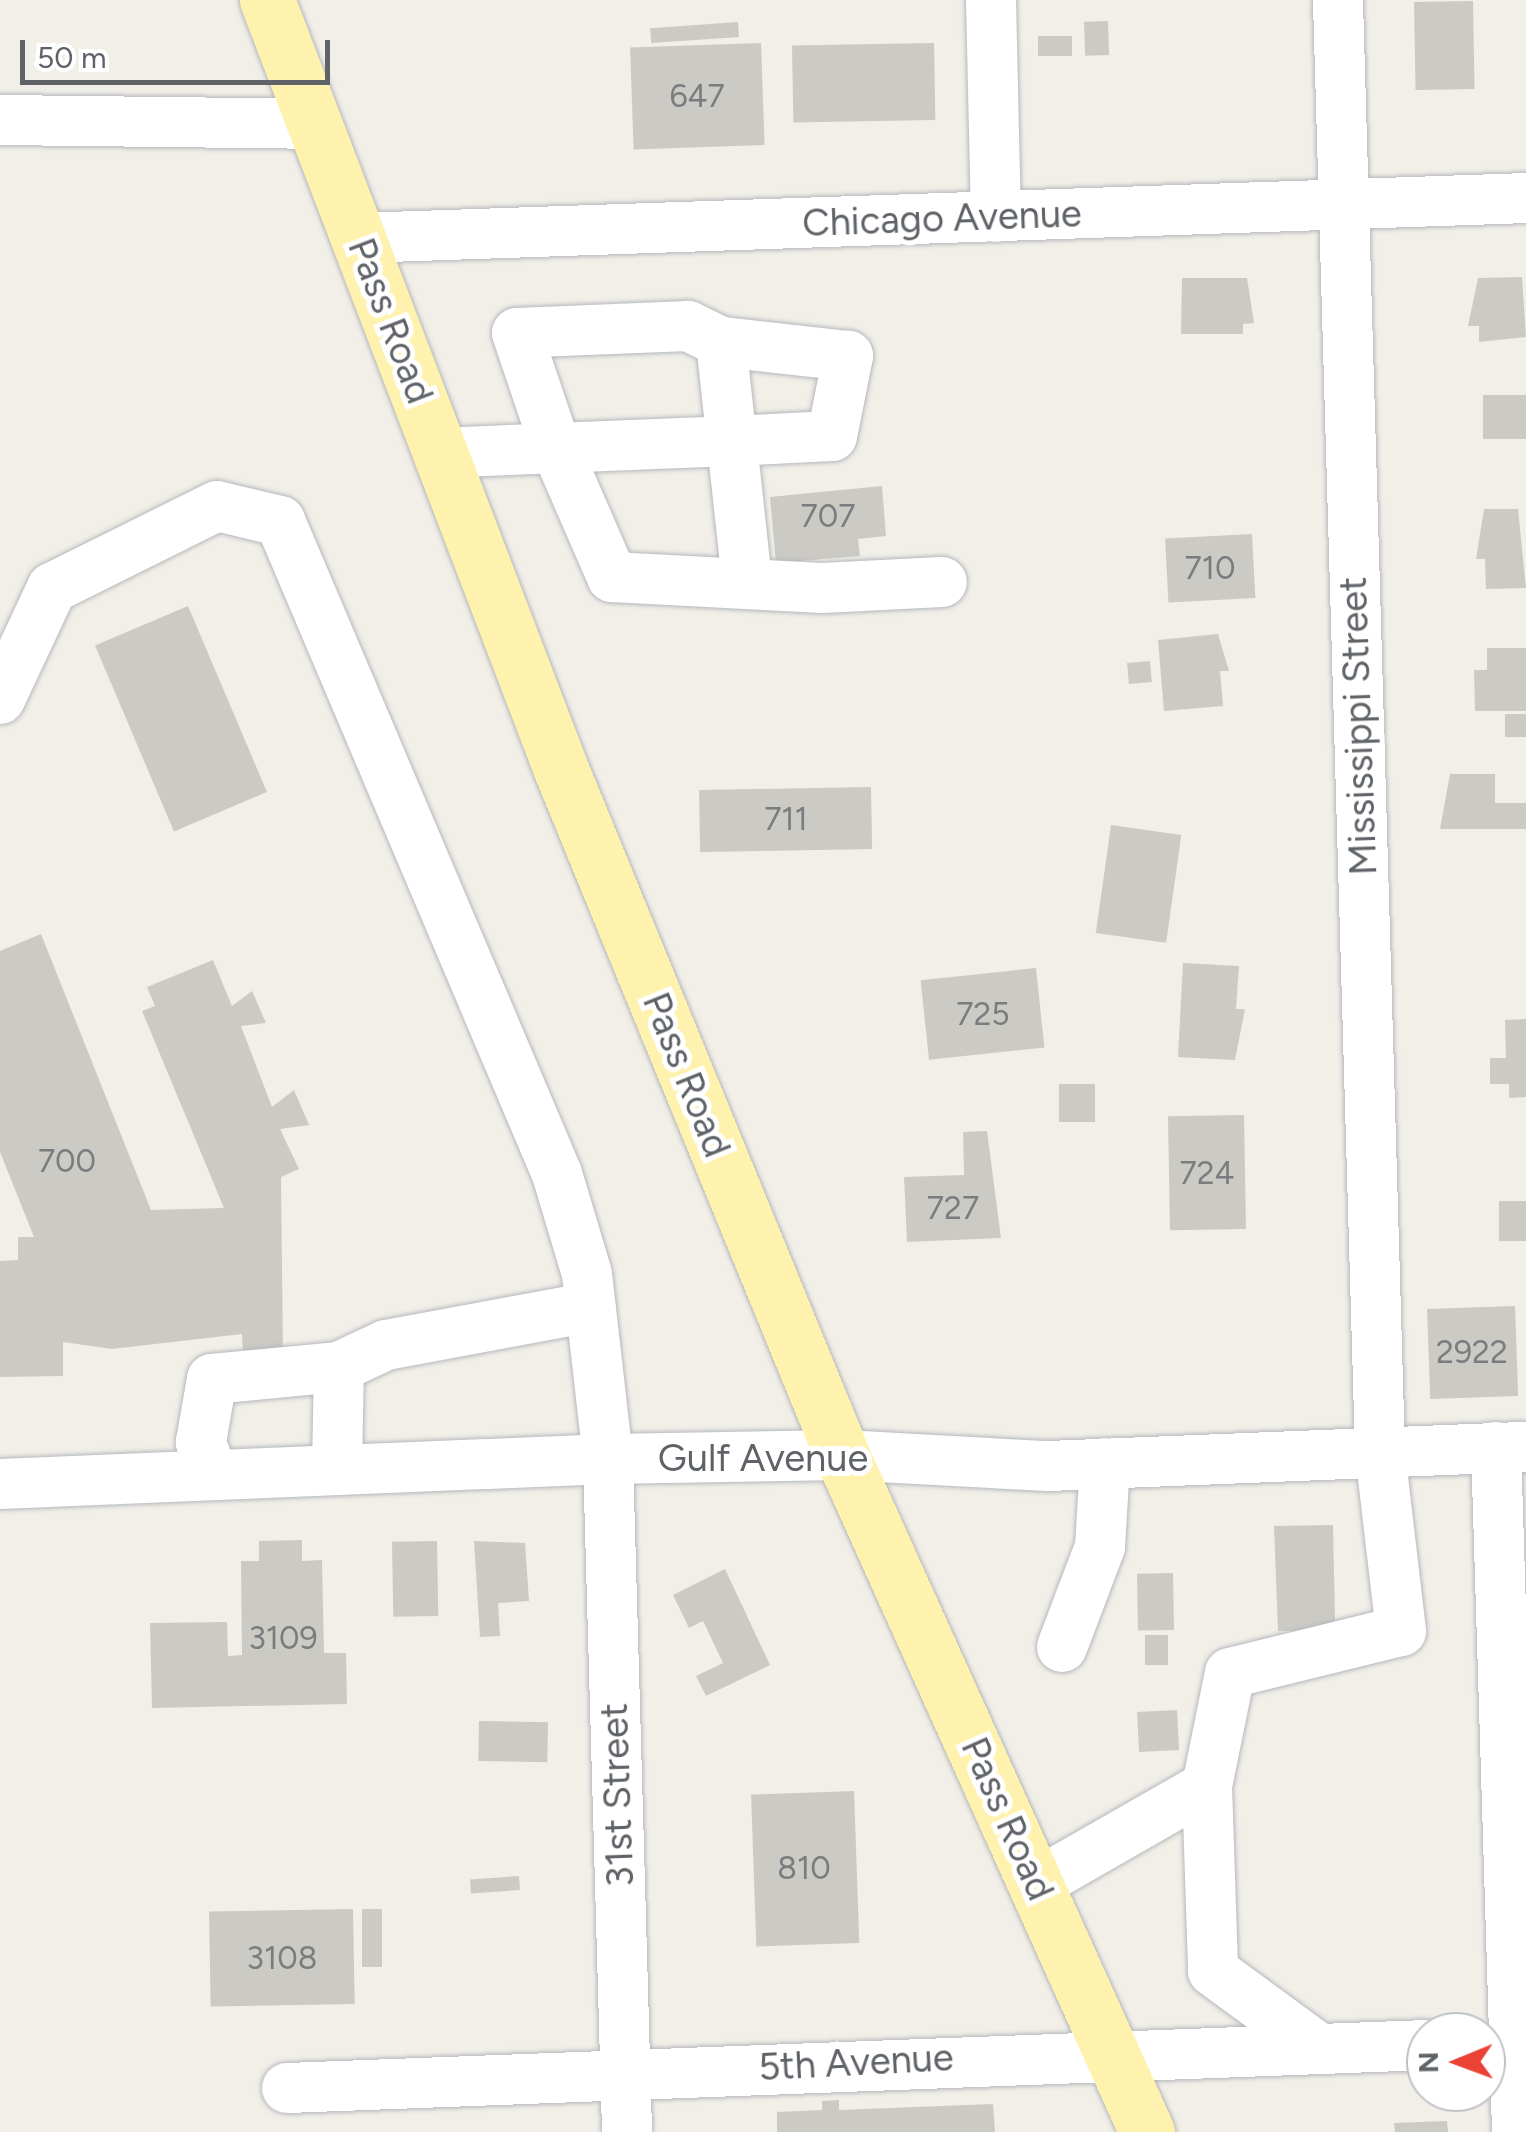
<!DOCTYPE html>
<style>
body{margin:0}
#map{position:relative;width:1526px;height:2132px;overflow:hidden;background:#f1efe8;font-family:Figtree,sans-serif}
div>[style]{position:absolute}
.building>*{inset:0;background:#cccac5;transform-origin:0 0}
.roads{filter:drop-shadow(0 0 2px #b5b8bc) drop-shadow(0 0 2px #b5b8bc)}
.minor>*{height:50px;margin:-25px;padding:0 25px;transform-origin:25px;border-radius:25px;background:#fff}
.major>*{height:55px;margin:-27.5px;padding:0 27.5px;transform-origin:27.5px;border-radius:27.5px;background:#fff2af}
span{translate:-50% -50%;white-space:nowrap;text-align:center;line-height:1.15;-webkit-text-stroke:10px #fff;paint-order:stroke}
.number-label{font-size:32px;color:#7a7d7f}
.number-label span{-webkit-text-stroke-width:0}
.street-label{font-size:38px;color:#5f6368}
.north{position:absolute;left:1406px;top:2012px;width:100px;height:100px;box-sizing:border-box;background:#fff;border:2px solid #bfc1c3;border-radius:50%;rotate:269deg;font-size:28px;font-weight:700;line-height:40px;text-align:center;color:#5f6368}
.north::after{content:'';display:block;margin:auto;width:35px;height:45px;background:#ea4335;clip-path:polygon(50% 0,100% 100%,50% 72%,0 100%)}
.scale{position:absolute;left:20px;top:40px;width:310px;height:45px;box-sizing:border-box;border:5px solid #5f6368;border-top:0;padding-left:12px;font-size:30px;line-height:35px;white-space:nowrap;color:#5f6368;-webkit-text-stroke:8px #fff;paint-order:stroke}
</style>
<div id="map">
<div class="building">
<div style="left:1473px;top:1px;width:88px;height:59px;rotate:89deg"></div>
<div style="left:1108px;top:21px;width:34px;height:24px;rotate:88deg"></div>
<div style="left:738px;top:22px;width:15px;height:88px;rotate:86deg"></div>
<div style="left:1038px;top:36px;width:34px;height:20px"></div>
<div style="left:761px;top:43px;width:102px;height:131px;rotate:88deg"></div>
<div style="left:934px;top:43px;width:77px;height:142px;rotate:89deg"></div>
<div style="clip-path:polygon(1522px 277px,1526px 337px,1479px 342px,1479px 326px,1468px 326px,1478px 278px)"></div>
<div style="clip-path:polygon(1182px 278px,1247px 278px,1254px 323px,1243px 324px,1243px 334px,1181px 334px)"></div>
<div style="left:1526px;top:395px;width:44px;height:43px;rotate:90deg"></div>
<div style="clip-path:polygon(882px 486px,886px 536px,858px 539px,860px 556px,776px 563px,770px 497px)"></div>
<div style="clip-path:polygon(1484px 509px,1518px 509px,1526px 588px,1486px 589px,1485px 559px,1476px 559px)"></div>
<div style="left:1252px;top:534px;width:64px;height:87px;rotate:87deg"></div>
<div style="left:188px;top:606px;width:202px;height:101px;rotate:67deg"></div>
<div style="clip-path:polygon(1218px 634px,1229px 671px,1220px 671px,1223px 706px,1164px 711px,1158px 640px)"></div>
<div style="clip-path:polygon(1487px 648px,1526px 648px,1526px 711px,1475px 711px,1474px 670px,1487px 670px)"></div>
<div style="left:1150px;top:661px;width:21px;height:23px;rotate:85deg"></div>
<div style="left:1526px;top:714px;width:23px;height:21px;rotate:90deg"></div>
<div style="clip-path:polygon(1450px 774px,1495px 774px,1495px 803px,1526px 803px,1526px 829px,1440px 829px)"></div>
<div style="left:871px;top:787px;width:62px;height:172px;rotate:89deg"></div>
<div style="left:1111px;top:825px;width:71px;height:109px;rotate:8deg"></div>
<div style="clip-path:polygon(41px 934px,151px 1210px,224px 1208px,142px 1011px,155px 1006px,147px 987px,213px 960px,232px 1006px,252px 991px,266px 1023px,241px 1026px,272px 1107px,294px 1090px,309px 1125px,280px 1129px,299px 1169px,281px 1177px,283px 1356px,243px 1357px,242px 1334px,112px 1349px,63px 1342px,63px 1376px,0 1377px,0 1261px,18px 1260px,18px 1237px,34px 1237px,0 1152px,0 951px)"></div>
<div style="clip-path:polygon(1183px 963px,1239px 966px,1236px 1009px,1245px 1009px,1235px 1060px,1178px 1057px)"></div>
<div style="left:1036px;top:968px;width:80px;height:116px;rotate:84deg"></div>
<div style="clip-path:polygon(1526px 1019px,1526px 1097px,1509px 1098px,1509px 1084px,1490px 1084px,1490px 1058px,1506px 1058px,1505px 1020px)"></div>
<div style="left:1095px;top:1084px;width:38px;height:36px;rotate:90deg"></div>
<div style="left:1244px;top:1115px;width:114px;height:76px;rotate:89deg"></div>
<div style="clip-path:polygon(987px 1131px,1001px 1238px,907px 1242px,904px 1177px,964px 1175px,963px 1132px)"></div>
<div style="left:1526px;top:1201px;width:40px;height:27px;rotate:90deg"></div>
<div style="left:1515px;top:1306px;width:90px;height:88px;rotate:88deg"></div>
<div style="clip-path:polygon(1333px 1525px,1335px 1620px,1328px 1630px,1278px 1631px,1274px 1526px)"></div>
<div style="clip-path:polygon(302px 1540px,302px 1561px,322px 1560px,324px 1653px,346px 1653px,347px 1704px,152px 1708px,150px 1623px,227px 1622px,228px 1656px,242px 1655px,241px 1561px,259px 1561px,259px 1541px)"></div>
<div style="left:437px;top:1541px;width:75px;height:45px;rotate:89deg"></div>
<div style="clip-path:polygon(474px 1541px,525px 1543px,529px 1601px,498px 1603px,500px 1636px,480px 1637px)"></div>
<div style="clip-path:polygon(725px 1569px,770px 1665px,706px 1696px,696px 1676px,723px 1663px,703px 1621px,689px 1628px,673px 1595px)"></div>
<div style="left:1173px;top:1573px;width:57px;height:36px;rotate:89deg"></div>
<div style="left:1145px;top:1635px;width:23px;height:30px"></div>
<div style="left:1177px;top:1710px;width:40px;height:40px;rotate:87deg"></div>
<div style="left:479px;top:1721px;width:69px;height:40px;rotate:1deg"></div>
<div style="left:854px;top:1791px;width:152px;height:103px;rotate:88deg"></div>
<div style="left:519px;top:1876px;width:14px;height:49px;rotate:86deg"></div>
<div style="left:353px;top:1909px;width:95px;height:144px;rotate:89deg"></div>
<div style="left:362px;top:1909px;width:20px;height:58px"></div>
<div style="clip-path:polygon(839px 2100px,839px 2110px,993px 2104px,995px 2132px,777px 2132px,777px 2112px,822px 2110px,822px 2101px)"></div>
<div style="clip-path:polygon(1447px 2121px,1448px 2132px,1395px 2132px,1394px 2123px)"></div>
</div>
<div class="roads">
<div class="minor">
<div style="left:991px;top:0;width:217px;rotate:88.7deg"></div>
<div style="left:0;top:120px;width:315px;rotate:0.7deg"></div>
<div style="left:359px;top:238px;width:1168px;rotate:-1.96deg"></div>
<div style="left:721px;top:342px;width:242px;rotate:83.8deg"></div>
<div style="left:440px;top:453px;width:116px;rotate:-2.5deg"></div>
<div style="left:556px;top:448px;width:175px;rotate:-2.3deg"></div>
<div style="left:731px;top:441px;width:101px;rotate:-2.8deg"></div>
<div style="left:832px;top:436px;width:82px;rotate:-78.7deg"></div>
<div style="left:848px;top:356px;width:128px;rotate:-173.7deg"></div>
<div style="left:721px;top:342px;width:37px;rotate:-154deg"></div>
<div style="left:688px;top:326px;width:171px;rotate:177.7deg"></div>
<div style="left:517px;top:333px;width:121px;rotate:71.3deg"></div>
<div style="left:556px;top:448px;width:141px;rotate:66.5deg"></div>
<div style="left:612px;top:577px;width:210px;rotate:3deg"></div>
<div style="left:822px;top:588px;width:120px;rotate:-2.9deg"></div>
<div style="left:0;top:699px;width:123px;rotate:-64.9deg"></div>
<div style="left:52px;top:588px;width:184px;rotate:-26.4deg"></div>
<div style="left:217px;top:506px;width:65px;rotate:13.4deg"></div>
<div style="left:280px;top:521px;width:709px;rotate:67.01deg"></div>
<div style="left:557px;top:1174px;width:104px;rotate:73.3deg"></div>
<div style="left:587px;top:1274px;width:186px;rotate:83.5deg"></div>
<div style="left:608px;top:1459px;width:673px;rotate:88.38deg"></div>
<div style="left:1496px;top:1447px;width:685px;rotate:88.24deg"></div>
<div style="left:337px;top:1469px;width:102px;rotate:-88.9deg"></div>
<div style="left:339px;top:1367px;width:52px;rotate:-25.1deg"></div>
<div style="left:386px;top:1345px;width:208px;rotate:-10.5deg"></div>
<div style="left:212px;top:1473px;width:33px;rotate:-110deg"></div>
<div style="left:201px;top:1442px;width:64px;rotate:-80.1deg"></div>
<div style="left:212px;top:1379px;width:128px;rotate:-5.4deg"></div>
<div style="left:0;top:1484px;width:609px;rotate:-2.35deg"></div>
<div style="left:608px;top:1459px;width:234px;rotate:-1deg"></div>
<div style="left:842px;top:1455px;width:206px;rotate:3.1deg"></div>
<div style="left:1048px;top:1466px;width:478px;rotate:-2.3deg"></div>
<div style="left:1062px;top:1647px;width:107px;rotate:-69.2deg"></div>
<div style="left:1100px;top:1547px;width:84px;rotate:-86.6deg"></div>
<div style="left:1207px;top:1786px;width:185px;rotate:88.1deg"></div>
<div style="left:1213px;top:1971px;width:129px;rotate:36.2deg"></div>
<div style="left:1036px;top:1884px;width:197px;rotate:-29.8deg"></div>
<div style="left:1207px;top:1786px;width:115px;rotate:-78.5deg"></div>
<div style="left:1230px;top:1673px;width:176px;rotate:-13.8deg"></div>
<div style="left:1401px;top:1631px;width:181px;rotate:-96.7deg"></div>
<div style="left:1380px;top:1451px;width:1452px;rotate:-91.66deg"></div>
<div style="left:287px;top:2088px;width:1140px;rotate:-2.16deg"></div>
</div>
<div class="major">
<div style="left:267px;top:0;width:821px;rotate:69.09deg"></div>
<div style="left:560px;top:767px;width:744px;rotate:67.71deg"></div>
<div style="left:842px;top:1455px;width:743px;rotate:65.75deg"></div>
</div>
</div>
<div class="number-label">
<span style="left:697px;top:96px">647</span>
<span style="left:828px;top:516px">707</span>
<span style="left:1210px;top:568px">710</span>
<span style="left:786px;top:819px">711</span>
<span style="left:983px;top:1014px">725</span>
<span style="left:67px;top:1161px">700</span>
<span style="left:1207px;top:1173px">724</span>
<span style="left:953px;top:1208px">727</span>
<span style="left:1472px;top:1352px">2922</span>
<span style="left:283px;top:1638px">3109</span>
<span style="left:804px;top:1868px">810</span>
<span style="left:282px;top:1958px">3108</span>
</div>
<div class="street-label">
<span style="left:942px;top:219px;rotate:-2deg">Chicago Avenue</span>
<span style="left:390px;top:321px;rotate:69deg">Pass Road</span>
<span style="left:1359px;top:726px;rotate:-92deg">Mississippi Street</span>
<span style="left:686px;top:1075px;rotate:68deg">Pass Road</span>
<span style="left:763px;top:1459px">Gulf Avenue</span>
<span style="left:618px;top:1795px;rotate:-92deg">31st Street</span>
<span style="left:1007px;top:1819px;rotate:66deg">Pass Road</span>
<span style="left:856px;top:2063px;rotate:-3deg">5th Avenue</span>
</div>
<div class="north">N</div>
<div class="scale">50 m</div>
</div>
